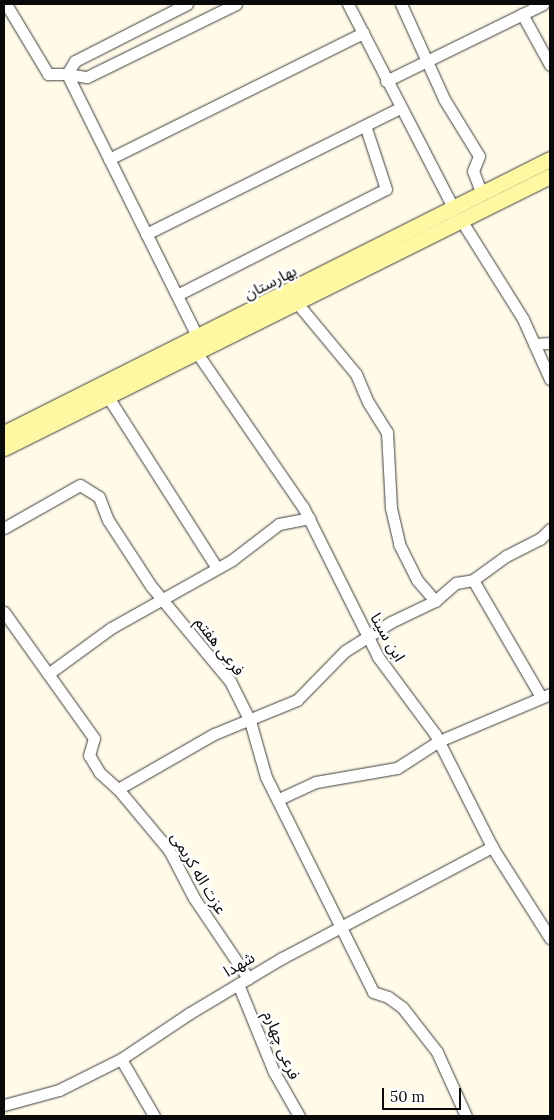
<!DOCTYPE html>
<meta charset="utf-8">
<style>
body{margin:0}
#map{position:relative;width:554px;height:1120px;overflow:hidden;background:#fffbe8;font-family:Lora,"Noto Sans Arabic",serif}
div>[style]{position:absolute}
.roads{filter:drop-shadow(0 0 1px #3d3d3d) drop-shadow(0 0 1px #3d3d3d)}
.street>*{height:11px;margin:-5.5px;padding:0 5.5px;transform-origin:5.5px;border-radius:5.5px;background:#fff}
.secondary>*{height:15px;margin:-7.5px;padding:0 7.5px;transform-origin:7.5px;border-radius:7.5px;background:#fff8a3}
span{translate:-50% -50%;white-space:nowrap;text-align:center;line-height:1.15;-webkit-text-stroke:5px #fff;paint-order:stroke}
.street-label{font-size:16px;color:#0a0a0a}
.frame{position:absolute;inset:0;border:5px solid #0a0a0a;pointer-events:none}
.scale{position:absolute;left:382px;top:1088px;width:79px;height:22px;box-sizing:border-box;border:2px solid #0a0a0a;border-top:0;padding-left:6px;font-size:15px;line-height:18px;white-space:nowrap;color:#0a0a0a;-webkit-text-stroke:4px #fff;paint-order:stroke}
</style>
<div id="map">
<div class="roads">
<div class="street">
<div style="left:6px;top:4px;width:82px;rotate:59deg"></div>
<div style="left:48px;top:74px;width:19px"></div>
<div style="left:67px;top:74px;width:295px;rotate:63.6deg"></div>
<div style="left:187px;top:4px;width:126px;rotate:153deg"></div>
<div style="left:75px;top:61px;width:15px;rotate:122deg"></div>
<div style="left:67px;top:74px;width:20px;rotate:9deg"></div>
<div style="left:87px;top:77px;width:166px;rotate:-26.1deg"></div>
<div style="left:348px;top:4px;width:231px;rotate:62.7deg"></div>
<div style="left:401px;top:4px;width:104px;rotate:65.6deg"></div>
<div style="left:444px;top:99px;width:67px;rotate:58.4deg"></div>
<div style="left:479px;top:156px;width:16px;rotate:112deg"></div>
<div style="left:473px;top:171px;width:25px;rotate:69deg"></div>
<div style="left:522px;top:14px;width:58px;rotate:61.2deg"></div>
<div style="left:386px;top:81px;width:175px;rotate:-26.1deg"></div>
<div style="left:109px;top:159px;width:284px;rotate:-26.4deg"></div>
<div style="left:461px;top:220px;width:117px;rotate:57.9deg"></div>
<div style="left:523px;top:319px;width:66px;rotate:65.8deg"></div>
<div style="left:146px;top:234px;width:284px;rotate:-26.4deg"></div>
<div style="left:177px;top:295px;width:234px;rotate:-26.9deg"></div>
<div style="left:386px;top:189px;width:67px;rotate:-108.2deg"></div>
<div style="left:297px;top:303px;width:92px;rotate:50.3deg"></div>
<div style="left:356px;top:374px;width:30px;rotate:67deg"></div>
<div style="left:368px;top:402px;width:36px;rotate:58deg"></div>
<div style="left:387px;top:432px;width:76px;rotate:87deg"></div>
<div style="left:391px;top:508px;width:37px;rotate:77deg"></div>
<div style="left:399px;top:544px;width:40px;rotate:63.4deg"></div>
<div style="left:417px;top:580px;width:28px;rotate:49deg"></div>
<div style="left:534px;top:344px;width:16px;rotate:-4deg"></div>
<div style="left:197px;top:353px;width:187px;rotate:55.5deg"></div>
<div style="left:303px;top:507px;width:168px;rotate:63.4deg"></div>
<div style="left:378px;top:657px;width:96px;rotate:53.5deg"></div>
<div style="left:435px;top:734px;width:127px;rotate:63.2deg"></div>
<div style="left:492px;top:847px;width:108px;rotate:57.5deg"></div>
<div style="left:108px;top:397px;width:203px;rotate:57.5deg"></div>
<div style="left:4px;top:528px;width:87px;rotate:-29.5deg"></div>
<div style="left:80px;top:485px;width:22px;rotate:32deg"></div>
<div style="left:99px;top:497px;width:25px;rotate:69deg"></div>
<div style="left:108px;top:520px;width:79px;rotate:56.9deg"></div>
<div style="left:151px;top:586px;width:124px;rotate:50.3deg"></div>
<div style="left:230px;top:681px;width:45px;rotate:63.4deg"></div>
<div style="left:250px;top:721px;width:58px;rotate:74.1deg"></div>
<div style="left:266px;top:777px;width:240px;rotate:63.5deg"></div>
<div style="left:373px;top:992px;width:16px;rotate:18deg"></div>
<div style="left:388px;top:997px;width:17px;rotate:36deg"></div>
<div style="left:402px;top:1007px;width:57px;rotate:52.1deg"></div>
<div style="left:437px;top:1052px;width:70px;rotate:65.6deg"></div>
<div style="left:473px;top:580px;width:41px;rotate:-36deg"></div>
<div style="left:506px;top:556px;width:38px;rotate:-27deg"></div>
<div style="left:540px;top:539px;width:14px;rotate:-45deg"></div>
<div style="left:4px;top:612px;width:155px;rotate:54.5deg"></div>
<div style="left:94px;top:738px;width:18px;rotate:106deg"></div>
<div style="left:89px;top:755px;width:21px;rotate:59deg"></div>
<div style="left:100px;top:773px;width:24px;rotate:42deg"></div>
<div style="left:118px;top:789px;width:80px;rotate:50.1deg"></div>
<div style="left:169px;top:850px;width:54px;rotate:62.5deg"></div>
<div style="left:194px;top:898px;width:97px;rotate:56deg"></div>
<div style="left:48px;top:674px;width:78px;rotate:-36.1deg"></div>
<div style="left:111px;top:628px;width:139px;rotate:-29.3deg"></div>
<div style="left:232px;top:560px;width:59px;rotate:-37.5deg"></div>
<div style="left:279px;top:524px;width:31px;rotate:-11deg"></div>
<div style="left:118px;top:789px;width:111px;rotate:-29.8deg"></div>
<div style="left:214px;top:734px;width:90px;rotate:-22.3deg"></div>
<div style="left:297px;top:700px;width:69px;rotate:-45.6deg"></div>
<div style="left:345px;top:651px;width:54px;rotate:-32.2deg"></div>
<div style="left:391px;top:622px;width:49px;rotate:-25.5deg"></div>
<div style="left:435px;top:601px;width:28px;rotate:-41deg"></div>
<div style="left:456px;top:583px;width:17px;rotate:-10deg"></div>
<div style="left:473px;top:580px;width:135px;rotate:59.8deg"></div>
<div style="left:279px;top:799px;width:41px;rotate:-24.7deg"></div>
<div style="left:316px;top:782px;width:82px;rotate:-9.8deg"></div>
<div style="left:397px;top:768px;width:50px;rotate:-32.7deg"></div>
<div style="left:439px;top:741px;width:121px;rotate:-22.9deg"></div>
<div style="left:238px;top:984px;width:95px;rotate:67.8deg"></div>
<div style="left:274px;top:1072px;width:51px;rotate:60.4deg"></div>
<div style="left:121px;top:1059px;width:66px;rotate:59.9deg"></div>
<div style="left:4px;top:1105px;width:57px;rotate:-15.3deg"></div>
<div style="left:59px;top:1090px;width:69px;rotate:-26.6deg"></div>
<div style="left:121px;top:1059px;width:83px;rotate:-33.7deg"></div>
<div style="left:190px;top:1013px;width:107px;rotate:-30.9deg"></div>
<div style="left:282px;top:958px;width:238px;rotate:-27.9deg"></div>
</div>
<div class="secondary">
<div style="left:4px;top:433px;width:611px;rotate:-26.65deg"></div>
<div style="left:4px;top:448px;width:610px;rotate:-26.48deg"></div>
</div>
</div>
<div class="street-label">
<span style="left:270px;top:282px;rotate:-27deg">بهارستان</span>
<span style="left:388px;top:637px;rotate:60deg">ابن سینا</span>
<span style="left:220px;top:646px;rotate:52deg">فرعی هفتم</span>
<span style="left:199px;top:873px;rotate:59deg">عزت اله کریمی</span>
<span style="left:239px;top:964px;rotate:-31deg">شهدا</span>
<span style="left:282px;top:1045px;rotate:68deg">فرعی چهارم</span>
</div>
<div class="frame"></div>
<div class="scale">50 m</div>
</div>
